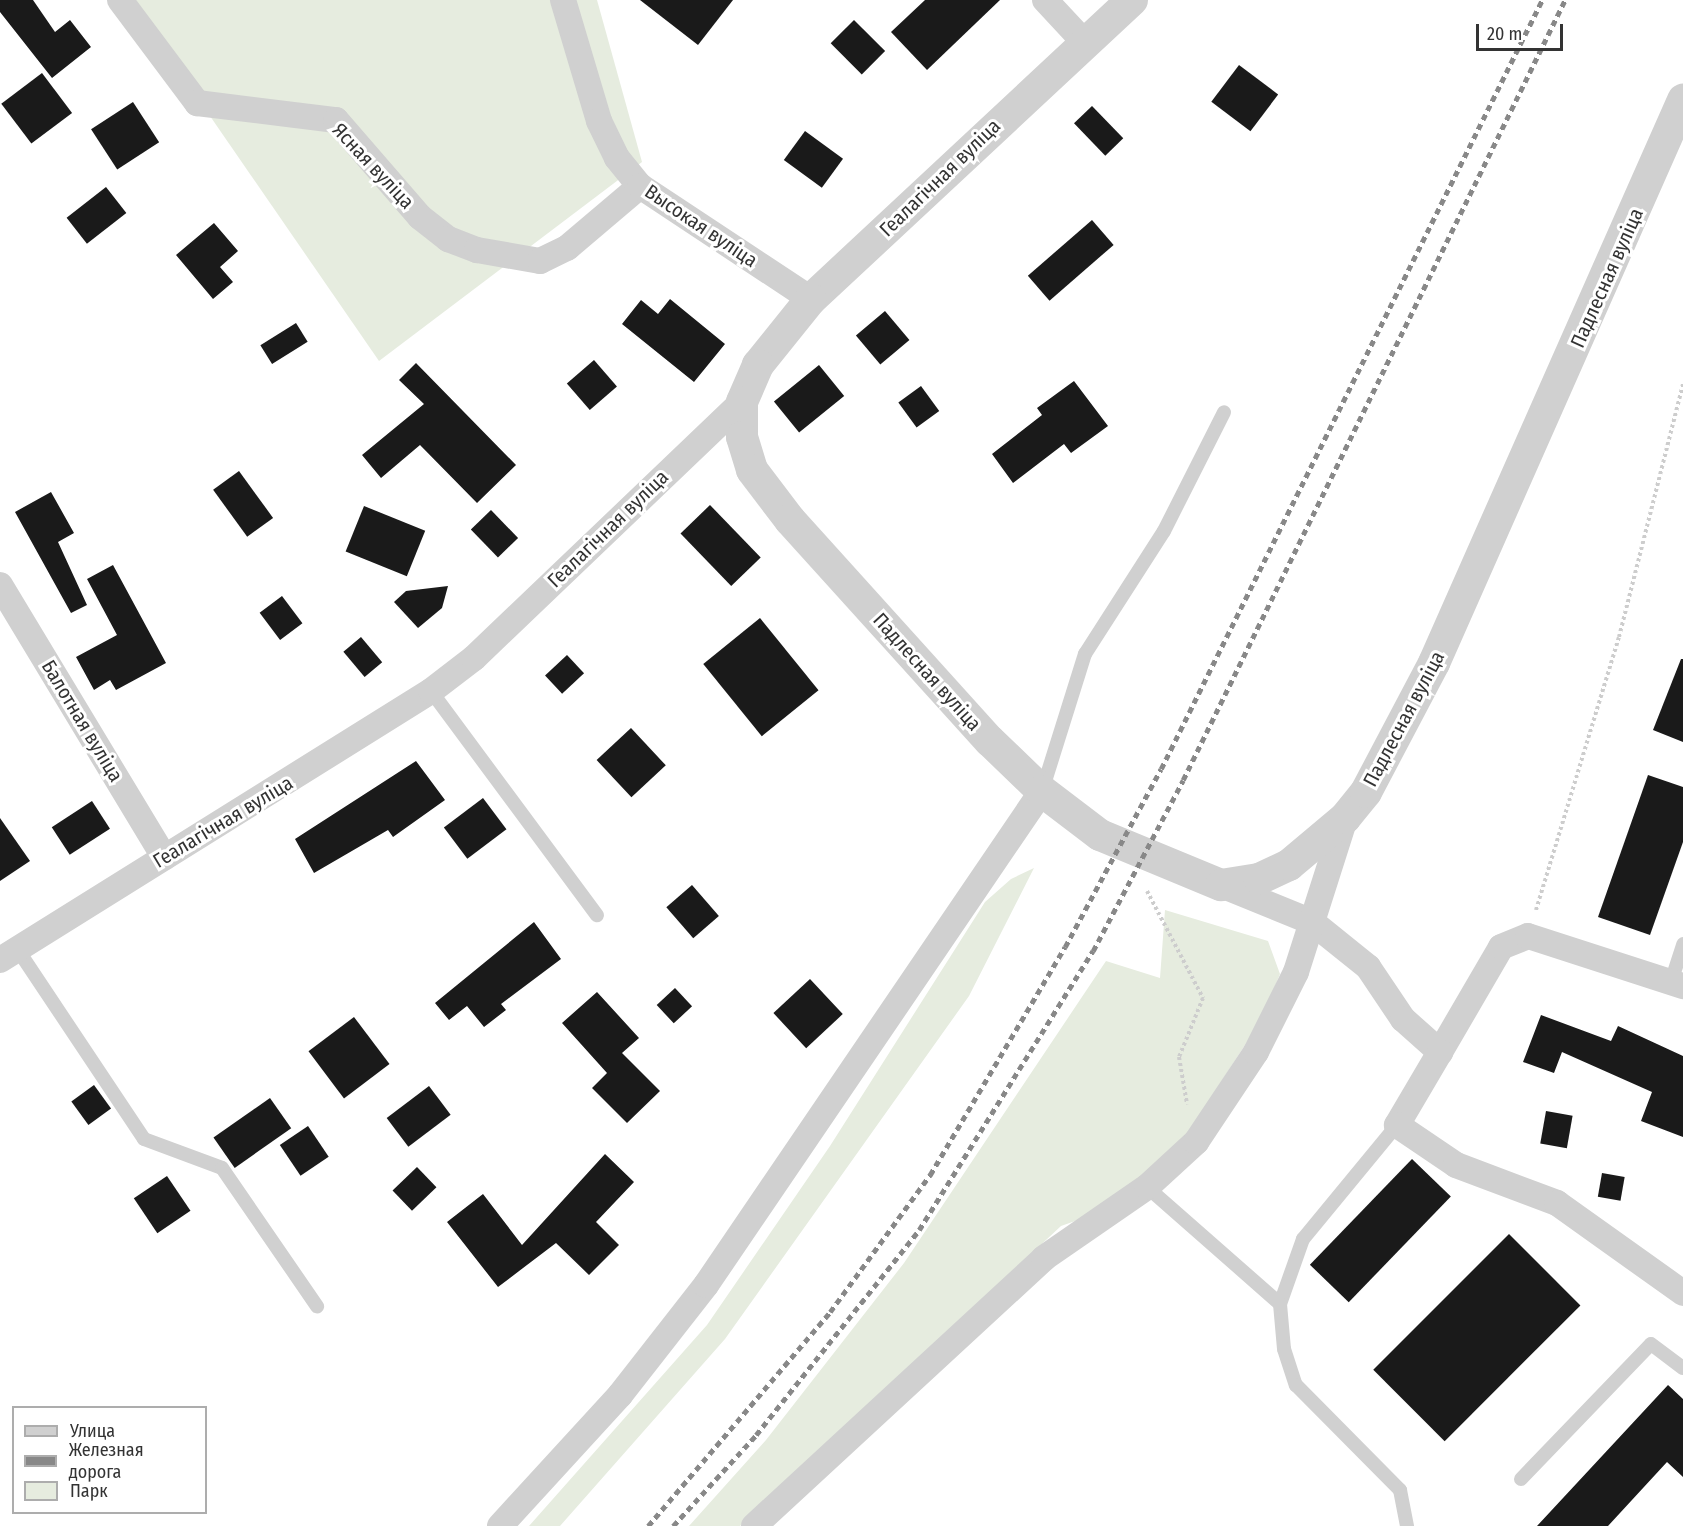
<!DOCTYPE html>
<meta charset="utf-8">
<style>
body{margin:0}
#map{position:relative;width:1683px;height:1526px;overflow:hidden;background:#fff;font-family:"Fira Sans Condensed",sans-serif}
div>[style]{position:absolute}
.green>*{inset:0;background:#e6ecdf}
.building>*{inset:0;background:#1a1a1a;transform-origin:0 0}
.path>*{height:4px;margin-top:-2px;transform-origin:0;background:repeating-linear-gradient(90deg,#cdcdcd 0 3px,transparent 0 6px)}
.service>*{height:14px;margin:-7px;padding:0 7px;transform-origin:7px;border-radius:7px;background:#d0d0d0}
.minor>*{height:26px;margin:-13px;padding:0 13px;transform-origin:13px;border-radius:13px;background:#d0d0d0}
.tertiary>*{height:32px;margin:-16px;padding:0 16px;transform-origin:16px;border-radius:16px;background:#d0d0d0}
.rail>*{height:4.5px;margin-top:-2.25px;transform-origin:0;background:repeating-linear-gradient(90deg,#888 0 6px,transparent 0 10.5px)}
span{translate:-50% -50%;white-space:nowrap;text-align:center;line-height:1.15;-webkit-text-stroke:6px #fff;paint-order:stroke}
.street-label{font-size:20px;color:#333}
.legend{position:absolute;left:12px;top:1406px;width:195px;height:108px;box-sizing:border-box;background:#fff;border:2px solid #adadad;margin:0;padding:8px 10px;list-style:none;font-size:18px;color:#333}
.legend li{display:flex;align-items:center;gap:12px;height:30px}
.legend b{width:30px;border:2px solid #adadad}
.scale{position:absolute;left:1476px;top:24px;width:87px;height:27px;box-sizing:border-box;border:3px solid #333;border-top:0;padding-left:8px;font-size:18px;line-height:21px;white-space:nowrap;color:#333;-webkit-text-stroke:4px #fff;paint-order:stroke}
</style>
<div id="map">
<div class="green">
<div style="clip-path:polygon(130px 0,597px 0,642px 162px,379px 361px)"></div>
<div style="clip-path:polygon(1034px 868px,969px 996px,725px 1339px,560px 1526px,529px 1526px,707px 1325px,830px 1146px,985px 902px,1011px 879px)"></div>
<div style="clip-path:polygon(1165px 910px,1268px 941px,1280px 974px,1260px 1022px,1191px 1128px,1165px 1160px,1095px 1214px,1061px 1226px,740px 1526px,689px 1526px,766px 1440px,904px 1263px,1106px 961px,1160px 978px)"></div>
</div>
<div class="building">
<div style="clip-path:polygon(0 0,33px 0,55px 32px,70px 20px,91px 47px,52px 78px,0 12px)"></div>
<div style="clip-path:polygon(640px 0,733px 0,698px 45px)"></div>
<div style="clip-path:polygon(925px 0,1000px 0,927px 70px,891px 32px)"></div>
<div style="left:854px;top:20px;width:44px;height:33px;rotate:45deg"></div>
<div style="left:1239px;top:65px;width:49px;height:46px;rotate:37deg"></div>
<div style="left:42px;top:73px;width:50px;height:51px;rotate:53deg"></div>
<div style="left:133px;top:102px;width:48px;height:50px;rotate:57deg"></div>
<div style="left:1092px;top:106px;width:45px;height:25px;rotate:46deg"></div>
<div style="left:805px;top:131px;width:47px;height:36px;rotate:36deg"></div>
<div style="left:106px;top:187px;width:33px;height:50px;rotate:52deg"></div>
<div style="left:1092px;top:220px;width:33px;height:85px;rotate:49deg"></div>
<div style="clip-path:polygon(214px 223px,238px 251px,220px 267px,233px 282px,213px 299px,176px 255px)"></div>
<div style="clip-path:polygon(670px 299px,725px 344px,694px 382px,622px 324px,641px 300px,658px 314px)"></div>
<div style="left:885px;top:311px;width:38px;height:38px;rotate:50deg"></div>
<div style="left:296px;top:323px;width:22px;height:42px;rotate:58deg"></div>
<div style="left:594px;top:360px;width:35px;height:36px;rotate:49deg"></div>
<div style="clip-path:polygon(416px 363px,516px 465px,477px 503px,420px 445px,381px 478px,362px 455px,424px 404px,399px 380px)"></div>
<div style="left:819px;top:365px;width:40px;height:58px;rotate:51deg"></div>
<div style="clip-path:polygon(1074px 381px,1108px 426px,1071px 453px,1064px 444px,1013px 483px,992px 454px,1042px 415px,1037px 408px)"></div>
<div style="left:921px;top:386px;width:31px;height:28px;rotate:54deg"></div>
<div style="left:239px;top:471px;width:58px;height:32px;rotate:54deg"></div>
<div style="clip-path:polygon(51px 492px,74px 533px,58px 542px,87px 605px,71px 613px,15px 512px)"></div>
<div style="left:710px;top:505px;width:73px;height:41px;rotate:46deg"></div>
<div style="left:364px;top:506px;width:66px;height:49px;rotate:22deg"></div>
<div style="left:491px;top:510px;width:39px;height:28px;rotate:46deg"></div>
<div style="clip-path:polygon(113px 565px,166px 663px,116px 690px,110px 680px,94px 690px,76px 657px,117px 635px,87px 579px)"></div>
<div style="clip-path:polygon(448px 586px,442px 608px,418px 628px,394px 602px,406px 591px)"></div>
<div style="left:282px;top:596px;width:34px;height:28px;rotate:53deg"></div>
<div style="left:760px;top:618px;width:93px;height:73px;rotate:51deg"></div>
<div style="left:361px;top:637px;width:33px;height:23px;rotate:50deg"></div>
<div style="left:567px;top:655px;width:25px;height:30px;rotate:47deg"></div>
<div style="clip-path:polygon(1681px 659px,1683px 659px,1683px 742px,1653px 730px)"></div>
<div style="left:631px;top:728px;width:51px;height:47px;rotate:47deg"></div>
<div style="clip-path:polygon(416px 761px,445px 800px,393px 837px,388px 830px,314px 873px,295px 839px)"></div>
<div style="clip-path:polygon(1648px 775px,1683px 787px,1683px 842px,1650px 935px,1598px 917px)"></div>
<div style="left:483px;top:798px;width:39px;height:49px;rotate:53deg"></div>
<div style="left:92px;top:801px;width:33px;height:48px;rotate:57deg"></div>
<div style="clip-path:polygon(0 818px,30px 861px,0 881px)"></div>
<div style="left:692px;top:885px;width:41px;height:34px;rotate:49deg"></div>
<div style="clip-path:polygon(534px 922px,561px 959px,501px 1004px,506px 1010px,484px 1027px,467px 1006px,449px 1020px,435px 1003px)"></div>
<div style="left:810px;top:979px;width:48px;height:50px;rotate:47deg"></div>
<div style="left:675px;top:988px;width:25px;height:25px;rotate:47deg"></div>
<div style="clip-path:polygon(597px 992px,639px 1038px,622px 1053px,660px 1091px,627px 1123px,592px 1088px,607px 1073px,562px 1023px)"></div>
<div style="clip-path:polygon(1541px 1015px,1611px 1041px,1618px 1026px,1683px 1056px,1683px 1137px,1641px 1121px,1652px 1092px,1562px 1052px,1554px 1073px,1523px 1062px)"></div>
<div style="left:354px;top:1017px;width:59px;height:57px;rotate:53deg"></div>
<div style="left:94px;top:1085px;width:29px;height:28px;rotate:54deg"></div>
<div style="left:429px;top:1086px;width:36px;height:53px;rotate:53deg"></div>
<div style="left:270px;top:1098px;width:37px;height:69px;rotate:55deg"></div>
<div style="left:1546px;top:1111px;width:27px;height:33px;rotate:10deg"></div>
<div style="left:308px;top:1126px;width:37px;height:34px;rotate:56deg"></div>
<div style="clip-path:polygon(605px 1154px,634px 1182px,596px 1222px,619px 1245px,589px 1275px,556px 1243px,498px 1287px,447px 1222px,483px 1194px,522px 1245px)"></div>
<div style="left:1412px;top:1159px;width:54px;height:147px;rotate:44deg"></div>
<div style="left:417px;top:1167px;width:28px;height:34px;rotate:46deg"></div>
<div style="left:1602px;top:1173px;width:23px;height:24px;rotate:10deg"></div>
<div style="left:167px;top:1176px;width:42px;height:40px;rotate:56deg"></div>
<div style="left:1509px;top:1234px;width:101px;height:192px;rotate:45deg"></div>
<div style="clip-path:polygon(1668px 1385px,1683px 1399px,1683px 1477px,1667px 1462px,1608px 1526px,1537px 1526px)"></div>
</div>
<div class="path">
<div style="left:1147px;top:891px;width:121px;rotate:62.4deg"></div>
<div style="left:1203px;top:998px;width:64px;rotate:112.1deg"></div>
<div style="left:1179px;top:1057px;width:48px;rotate:80.3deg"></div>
<div style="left:1536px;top:910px;width:285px;rotate:-73.1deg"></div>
<div style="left:1619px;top:637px;width:261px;rotate:-75.8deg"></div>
</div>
<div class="service">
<div style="left:431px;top:691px;width:279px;rotate:53.5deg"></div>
<div style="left:1042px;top:791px;width:144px;rotate:-72.6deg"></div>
<div style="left:1085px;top:654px;width:146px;rotate:-57.3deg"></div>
<div style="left:1164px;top:531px;width:133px;rotate:-63.2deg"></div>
<div style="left:18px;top:950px;width:227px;rotate:56.3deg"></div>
<div style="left:144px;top:1139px;width:83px;rotate:20.4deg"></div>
<div style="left:222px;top:1168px;width:168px;rotate:55.5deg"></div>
<div style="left:1671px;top:982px;width:40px;rotate:-72deg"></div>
<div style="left:1397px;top:1125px;width:148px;rotate:129.5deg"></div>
<div style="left:1303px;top:1239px;width:69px;rotate:109.5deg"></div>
<div style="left:1280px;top:1304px;width:45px;rotate:84.9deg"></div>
<div style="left:1284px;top:1349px;width:38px;rotate:72deg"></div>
<div style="left:1296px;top:1385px;width:148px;rotate:45.3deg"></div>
<div style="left:1400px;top:1490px;width:37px;rotate:79deg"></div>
<div style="left:1147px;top:1187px;width:177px;rotate:41.3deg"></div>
<div style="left:1521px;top:1479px;width:187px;rotate:-46.1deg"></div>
<div style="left:1651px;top:1344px;width:40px;rotate:37deg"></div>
</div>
<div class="minor">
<div style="left:120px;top:0;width:129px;rotate:53.2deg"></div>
<div style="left:197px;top:103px;width:140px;rotate:7deg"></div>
<div style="left:336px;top:120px;width:128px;rotate:49.1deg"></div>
<div style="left:420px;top:217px;width:36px;rotate:38deg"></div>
<div style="left:448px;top:239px;width:31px;rotate:21deg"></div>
<div style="left:477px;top:250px;width:64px;rotate:9.9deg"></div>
<div style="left:540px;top:261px;width:30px;rotate:-26deg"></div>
<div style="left:567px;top:248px;width:96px;rotate:-40.3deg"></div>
<div style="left:563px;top:0;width:126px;rotate:73.4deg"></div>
<div style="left:599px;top:121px;width:41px;rotate:64.1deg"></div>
<div style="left:617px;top:158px;width:36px;rotate:51deg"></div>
<div style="left:640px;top:186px;width:205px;rotate:33.5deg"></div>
<div style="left:1045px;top:0;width:59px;rotate:47.1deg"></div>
<div style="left:0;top:585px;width:318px;rotate:58.9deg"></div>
<div style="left:1221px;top:885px;width:98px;rotate:22.1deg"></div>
<div style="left:1312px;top:922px;width:72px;rotate:38.8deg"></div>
<div style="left:1368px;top:967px;width:63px;rotate:56.1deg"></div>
<div style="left:1403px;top:1019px;width:50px;rotate:41.7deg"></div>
<div style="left:1440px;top:1052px;width:121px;rotate:-59.8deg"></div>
<div style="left:1501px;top:947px;width:29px;rotate:-22deg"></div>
<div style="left:1528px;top:936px;width:163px;rotate:17.9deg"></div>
<div style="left:0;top:960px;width:508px;rotate:-31.97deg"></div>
<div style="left:431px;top:691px;width:54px;rotate:-37.5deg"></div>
<div style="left:474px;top:658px;width:371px;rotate:-43.7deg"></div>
<div style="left:1440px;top:1052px;width:85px;rotate:120.5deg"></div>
<div style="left:1397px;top:1125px;width:71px;rotate:34.1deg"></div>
<div style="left:1456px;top:1165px;width:108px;rotate:20.6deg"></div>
<div style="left:1557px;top:1203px;width:155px;rotate:35.5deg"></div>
<div style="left:500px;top:1526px;width:178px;rotate:-47.5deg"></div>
<div style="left:620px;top:1395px;width:140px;rotate:-52deg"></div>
<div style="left:706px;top:1285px;width:597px;rotate:-55.78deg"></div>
<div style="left:754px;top:1526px;width:395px;rotate:-42.7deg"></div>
<div style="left:1044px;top:1258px;width:125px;rotate:-34.6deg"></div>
<div style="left:1147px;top:1187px;width:67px;rotate:-42.6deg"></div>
<div style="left:1196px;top:1142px;width:108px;rotate:-56.3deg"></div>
<div style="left:1256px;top:1052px;width:89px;rotate:-63.4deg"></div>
<div style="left:1296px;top:972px;width:162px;rotate:-72.3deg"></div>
</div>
<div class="tertiary">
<div style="left:1132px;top:0;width:439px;rotate:137deg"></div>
<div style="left:811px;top:299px;width:85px;rotate:128.8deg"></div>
<div style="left:758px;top:365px;width:40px;rotate:113.4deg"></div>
<div style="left:742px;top:402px;width:35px;rotate:90deg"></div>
<div style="left:742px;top:437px;width:34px;rotate:73deg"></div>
<div style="left:752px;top:470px;width:63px;rotate:52.8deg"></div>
<div style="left:790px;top:520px;width:298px;rotate:47.9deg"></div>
<div style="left:990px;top:741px;width:72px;rotate:43.9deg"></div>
<div style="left:1042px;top:791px;width:73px;rotate:37.2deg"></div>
<div style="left:1100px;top:835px;width:131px;rotate:22.5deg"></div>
<div style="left:1221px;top:885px;width:38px;rotate:-9deg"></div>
<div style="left:1259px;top:879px;width:33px;rotate:-25deg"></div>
<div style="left:1289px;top:865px;width:73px;rotate:-40deg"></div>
<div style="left:1345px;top:818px;width:33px;rotate:-51deg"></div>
<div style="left:1366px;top:792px;width:146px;rotate:-62.2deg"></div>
<div style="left:1434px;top:663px;width:616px;rotate:-66.14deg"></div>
</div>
<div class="rail">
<div style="left:648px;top:1526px;width:281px;rotate:-49.6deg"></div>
<div style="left:830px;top:1312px;width:170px;rotate:-53.9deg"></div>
<div style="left:930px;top:1175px;width:265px;rotate:-59.4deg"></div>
<div style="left:1065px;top:947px;width:202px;rotate:-61.7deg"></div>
<div style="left:1161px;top:769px;width:858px;rotate:-63.64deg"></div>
<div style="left:673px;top:1526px;width:123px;rotate:-47.6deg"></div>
<div style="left:756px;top:1435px;width:262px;rotate:-51.5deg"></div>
<div style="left:919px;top:1230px;width:329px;rotate:-58.1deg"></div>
<div style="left:1093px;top:951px;width:193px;rotate:-62.2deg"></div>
<div style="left:1183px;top:780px;width:869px;rotate:-63.91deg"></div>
</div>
<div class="street-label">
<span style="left:373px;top:166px;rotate:47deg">Ясная вуліца</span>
<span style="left:940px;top:178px;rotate:-44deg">Геалагічная вуліца</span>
<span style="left:701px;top:226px;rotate:34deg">Высокая вуліца</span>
<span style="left:1607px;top:278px;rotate:-66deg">Падлесная вуліца</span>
<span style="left:608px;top:529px;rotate:-44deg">Геалагічная вуліца</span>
<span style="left:927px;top:672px;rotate:48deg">Падлесная вуліца</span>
<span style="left:1404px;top:719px;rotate:-62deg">Падлесная вуліца</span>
<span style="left:82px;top:721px;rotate:59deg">Балотная вуліца</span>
<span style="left:223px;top:822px;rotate:-31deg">Геалагічная вуліца</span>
</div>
<ul class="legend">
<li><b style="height:8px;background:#d0d0d0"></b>Улица</li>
<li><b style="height:8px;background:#888"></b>Железная дорога</li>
<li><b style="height:16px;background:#e6ecdf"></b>Парк</li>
</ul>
<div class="scale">20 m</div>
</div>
